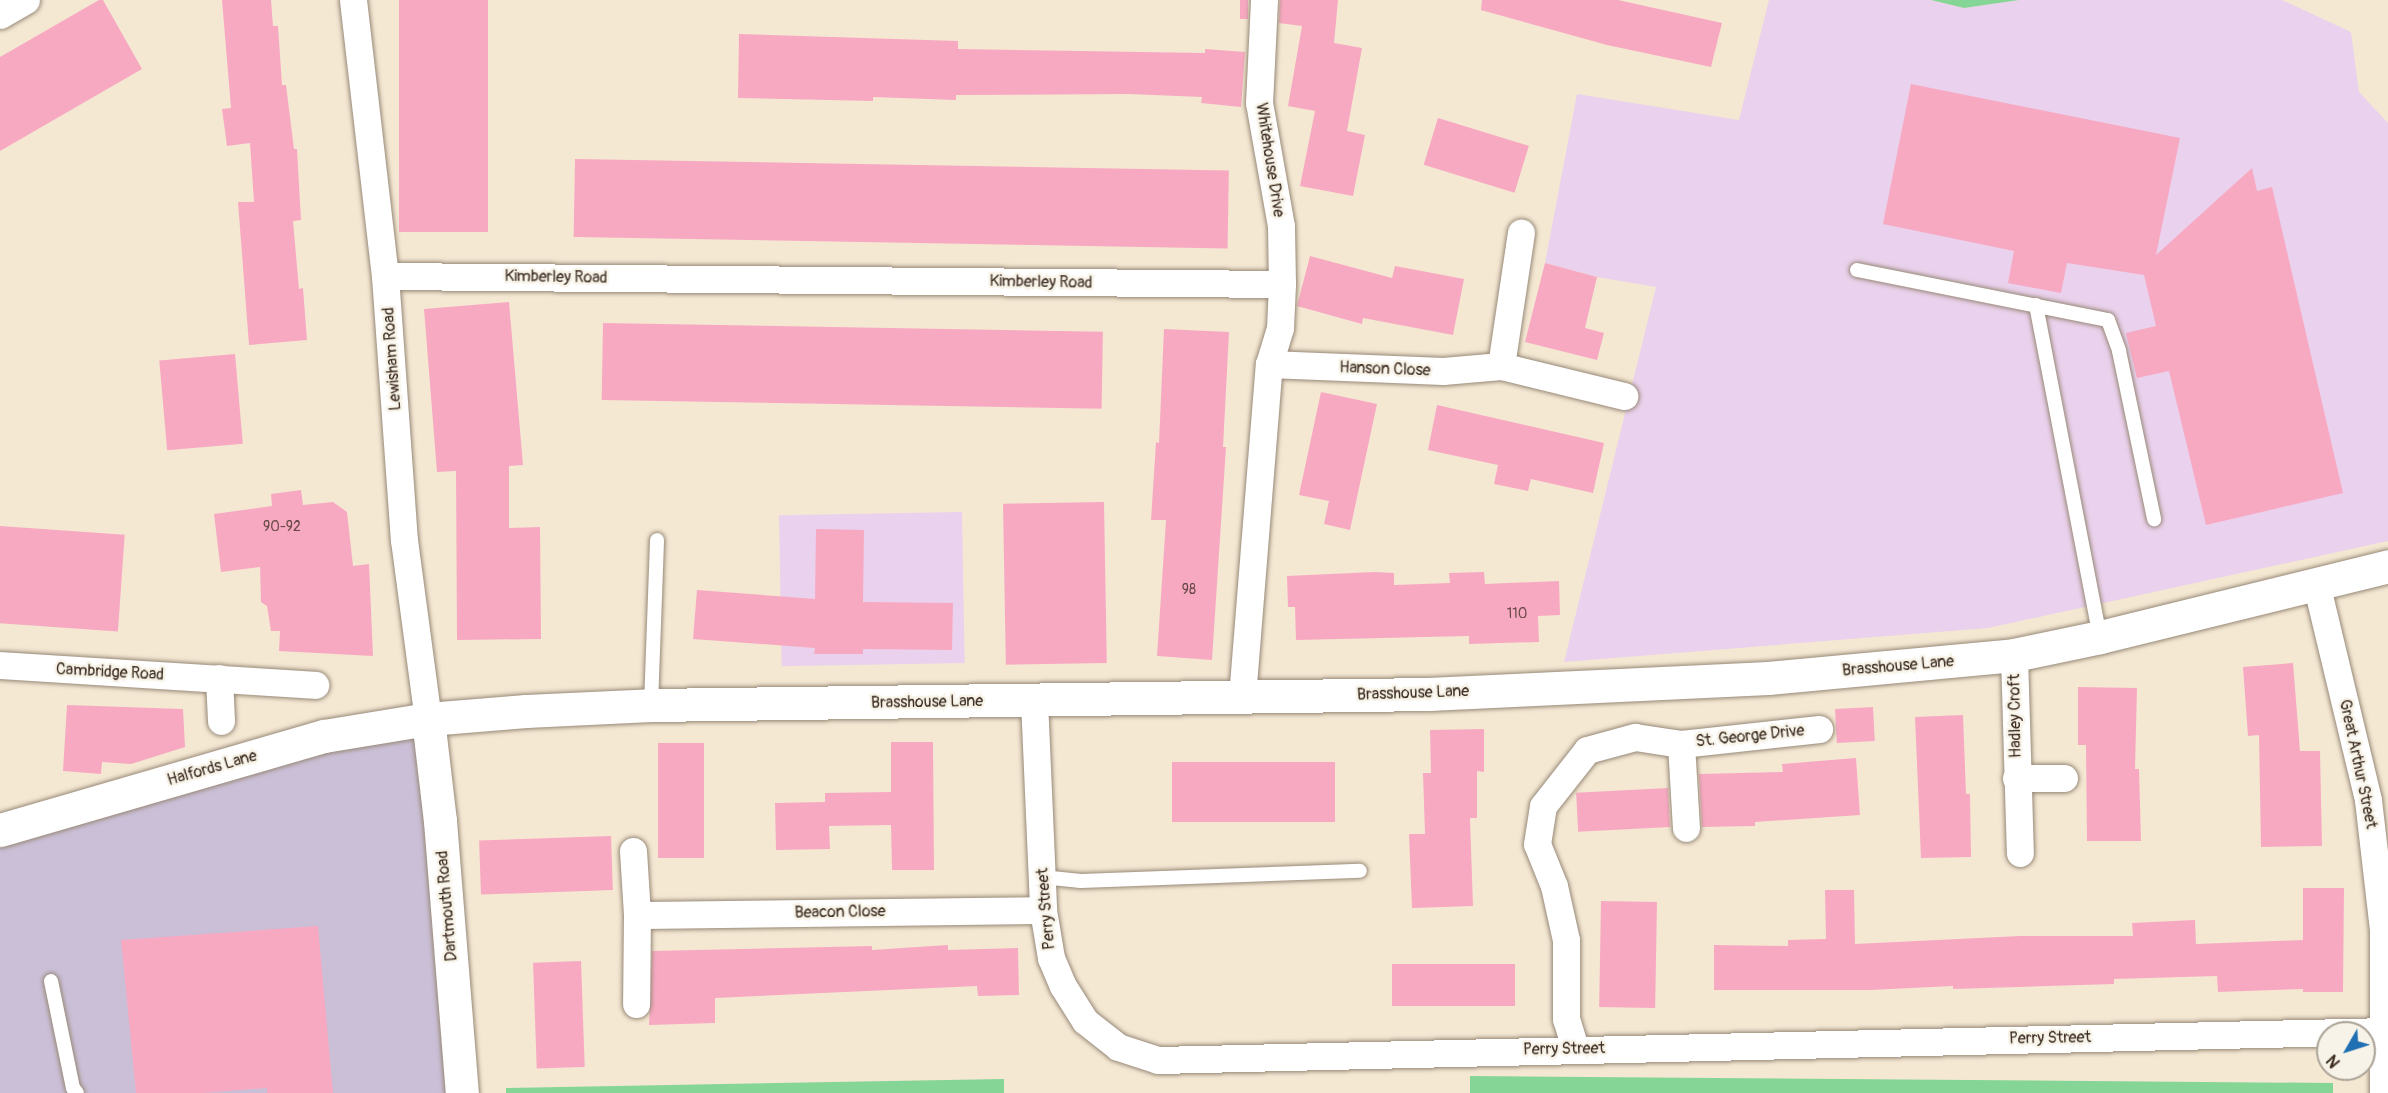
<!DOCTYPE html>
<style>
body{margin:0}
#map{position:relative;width:2388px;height:1093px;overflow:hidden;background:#f4e8d3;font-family:Pangolin,sans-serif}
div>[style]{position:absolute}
.built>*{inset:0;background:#ead1ed;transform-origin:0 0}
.industrial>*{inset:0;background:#cabfd7}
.green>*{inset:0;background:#85d596}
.building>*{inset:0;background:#f8a9c2;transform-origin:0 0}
.roads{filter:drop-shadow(0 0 2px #988978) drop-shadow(0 0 2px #988978)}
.service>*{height:14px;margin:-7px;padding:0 7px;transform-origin:7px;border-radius:7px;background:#fff}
.minor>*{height:27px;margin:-13.5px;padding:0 13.5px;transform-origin:13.5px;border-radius:13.5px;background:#fff}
.tertiary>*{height:33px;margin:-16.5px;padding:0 16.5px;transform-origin:16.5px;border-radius:16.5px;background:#fff}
span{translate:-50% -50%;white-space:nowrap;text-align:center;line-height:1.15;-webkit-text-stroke:5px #f7f3e8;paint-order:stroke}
.number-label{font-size:14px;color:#6a4a47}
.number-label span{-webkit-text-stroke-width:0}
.street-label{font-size:16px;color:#3b2a1e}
.north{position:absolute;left:2316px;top:1021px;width:60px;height:60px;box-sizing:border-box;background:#f7f3e8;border:2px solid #aca397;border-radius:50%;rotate:231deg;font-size:16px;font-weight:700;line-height:24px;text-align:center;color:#3b2a1e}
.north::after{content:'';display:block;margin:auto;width:21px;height:27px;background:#1f6fb2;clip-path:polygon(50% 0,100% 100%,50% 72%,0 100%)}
</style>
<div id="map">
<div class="built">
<div style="clip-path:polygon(1769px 0,1931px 0,1964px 8px,2019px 0,2282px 0,2351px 32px,2359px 92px,2388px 123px,2388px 541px,1988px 628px,1564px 662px,1656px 287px,1597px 277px,1545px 263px,1577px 94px,1739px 120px)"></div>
<div style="left:962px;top:512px;width:151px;height:183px;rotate:89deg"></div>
</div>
<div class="industrial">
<div style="clip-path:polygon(428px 719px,462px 1093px,0 1093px,0 830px)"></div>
</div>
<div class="green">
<div style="clip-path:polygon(1931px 0,2019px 0,1964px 8px)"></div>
<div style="clip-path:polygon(1470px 1076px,2333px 1083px,2333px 1093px,1470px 1093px)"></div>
<div style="clip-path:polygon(1004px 1079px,1004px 1093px,506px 1093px,506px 1088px)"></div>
</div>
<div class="building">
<div style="clip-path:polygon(99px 0,103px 0,142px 69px,0 151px,0 57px)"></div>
<div style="clip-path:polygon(222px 0,271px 0,273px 26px,278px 26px,282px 85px,286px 85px,294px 149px,297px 149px,301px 220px,293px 221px,299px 289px,303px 288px,307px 340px,249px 345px,238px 202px,254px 202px,250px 143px,227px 146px,222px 109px,231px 108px)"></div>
<div style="left:399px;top:0;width:89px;height:232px"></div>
<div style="left:1240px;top:0;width:8px;height:19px"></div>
<div style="clip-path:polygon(1280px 0,1338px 0,1334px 43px,1362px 48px,1347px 131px,1365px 135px,1353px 196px,1300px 186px,1315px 111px,1288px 106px,1302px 26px,1279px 23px)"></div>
<div style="clip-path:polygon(1482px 0,1618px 0,1722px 23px,1711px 67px,1607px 45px,1481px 10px)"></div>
<div style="clip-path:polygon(739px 34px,958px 41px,958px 49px,1205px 53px,1205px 49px,1245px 52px,1241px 107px,1201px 103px,1202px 97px,1129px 94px,956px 95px,956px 100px,873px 97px,873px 101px,738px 98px)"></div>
<div style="clip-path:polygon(1911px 84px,2180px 138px,2156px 255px,2252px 168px,2257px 191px,2272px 187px,2343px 493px,2206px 525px,2169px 371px,2137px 378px,2126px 333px,2156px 326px,2144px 275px,2067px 263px,2061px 293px,2008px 283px,2014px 251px,1883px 224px)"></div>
<div style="left:1438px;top:118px;width:95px;height:49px;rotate:17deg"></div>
<div style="left:575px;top:159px;width:654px;height:78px;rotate:1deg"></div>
<div style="clip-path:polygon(1310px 256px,1392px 278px,1395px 266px,1464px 279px,1453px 335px,1363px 318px,1362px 324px,1297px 306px)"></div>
<div style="clip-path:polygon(1545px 263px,1597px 277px,1585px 328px,1604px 333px,1597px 360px,1525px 342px)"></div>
<div style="clip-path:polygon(509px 302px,523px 465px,509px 466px,509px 528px,540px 527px,541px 639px,457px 640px,456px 471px,437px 472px,424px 309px)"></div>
<div style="left:603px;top:323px;width:500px;height:77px;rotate:1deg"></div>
<div style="clip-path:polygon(1164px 329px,1229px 332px,1223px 447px,1226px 447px,1212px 660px,1157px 656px,1166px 520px,1151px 520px,1156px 442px,1159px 443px)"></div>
<div style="left:235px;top:354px;width:90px;height:76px;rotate:85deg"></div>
<div style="clip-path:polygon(1321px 392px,1377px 404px,1350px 530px,1324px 524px,1329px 501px,1299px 495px)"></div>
<div style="clip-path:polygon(1437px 405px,1604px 443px,1593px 493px,1531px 479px,1528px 491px,1494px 484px,1498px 465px,1428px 450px)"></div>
<div style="clip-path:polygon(301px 490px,303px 505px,333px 502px,347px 512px,353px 566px,369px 564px,373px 656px,279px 651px,280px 631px,271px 631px,267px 606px,261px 602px,260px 567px,221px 572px,214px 514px,272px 506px,271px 494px)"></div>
<div style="left:1104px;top:502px;width:161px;height:101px;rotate:89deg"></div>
<div style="left:0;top:526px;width:125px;height:97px;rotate:4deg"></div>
<div style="clip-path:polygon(816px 529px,864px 530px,863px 602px,953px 603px,952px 650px,863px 649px,863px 654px,814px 654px,815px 648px,693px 639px,697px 590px,815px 599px)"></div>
<div style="clip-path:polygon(1374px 572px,1394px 573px,1394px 585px,1450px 583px,1449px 573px,1484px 572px,1485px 584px,1559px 581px,1560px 615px,1538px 616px,1539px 642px,1469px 644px,1469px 636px,1296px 640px,1295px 607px,1288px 607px,1287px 576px)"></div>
<div style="clip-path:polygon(2293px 663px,2300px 751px,2320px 751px,2322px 846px,2261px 847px,2259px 735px,2248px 736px,2243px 667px)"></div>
<div style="clip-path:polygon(2078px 687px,2137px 688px,2135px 769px,2139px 769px,2141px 841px,2087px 841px,2086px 745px,2078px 745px)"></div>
<div style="clip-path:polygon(67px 705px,183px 709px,185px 747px,131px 764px,102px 762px,101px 774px,63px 771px)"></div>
<div style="left:1873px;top:707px;width:34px;height:38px;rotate:87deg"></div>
<div style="clip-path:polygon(1963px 715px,1966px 794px,1970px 794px,1971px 857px,1921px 858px,1915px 717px)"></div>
<div style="clip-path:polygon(1484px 729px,1484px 772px,1477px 771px,1477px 818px,1470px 818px,1473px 906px,1412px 908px,1409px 834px,1425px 834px,1423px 773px,1431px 773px,1430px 730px)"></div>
<div style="clip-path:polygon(891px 742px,933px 742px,934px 870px,892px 870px,891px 825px,829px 826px,830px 849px,776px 850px,775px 803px,825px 802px,825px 793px,891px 792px)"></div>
<div style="left:658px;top:743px;width:46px;height:115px"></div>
<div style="clip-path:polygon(1856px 758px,1860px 815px,1755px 822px,1755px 826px,1702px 827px,1699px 774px,1783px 772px,1782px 764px)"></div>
<div style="left:1172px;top:762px;width:163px;height:60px"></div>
<div style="left:1668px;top:788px;width:39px;height:92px;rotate:87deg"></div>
<div style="left:611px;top:836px;width:54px;height:132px;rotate:88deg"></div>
<div style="clip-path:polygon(2303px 888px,2344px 888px,2343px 992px,2303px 992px,2303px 989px,2218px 992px,2217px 976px,2114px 979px,2114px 984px,1953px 989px,1953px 986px,1870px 990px,1714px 990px,1714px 945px,1788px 946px,1788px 940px,1826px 939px,1825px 890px,1854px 890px,1855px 944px,2020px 936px,2133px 936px,2132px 923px,2195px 920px,2196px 944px,2303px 940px)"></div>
<div style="left:1601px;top:901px;width:56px;height:106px;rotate:1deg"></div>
<div style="clip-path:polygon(318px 926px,333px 1093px,267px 1093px,267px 1088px,203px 1093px,136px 1093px,121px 940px)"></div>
<div style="clip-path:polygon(948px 945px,948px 950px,1018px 948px,1019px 995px,978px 996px,977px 986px,715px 998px,715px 1023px,649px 1025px,652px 951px,872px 946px,872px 950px)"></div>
<div style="left:581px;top:961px;width:106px;height:48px;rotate:88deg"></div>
<div style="left:1515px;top:964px;width:42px;height:123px;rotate:90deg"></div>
</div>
<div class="roads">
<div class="service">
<div style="left:1857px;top:270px;width:256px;rotate:11.3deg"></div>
<div style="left:2108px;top:320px;width:33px;rotate:70deg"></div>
<div style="left:2119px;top:351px;width:172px;rotate:78.2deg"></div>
<div style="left:2036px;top:305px;width:338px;rotate:79.1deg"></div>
<div style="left:651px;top:705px;width:165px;rotate:-87.9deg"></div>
<div style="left:1042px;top:877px;width:39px;rotate:6deg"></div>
<div style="left:1081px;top:881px;width:279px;rotate:-2.1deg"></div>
<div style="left:51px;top:981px;width:109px;rotate:78.4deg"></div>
<div style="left:73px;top:1088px;width:6px;rotate:51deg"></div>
</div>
<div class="minor">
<div style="left:353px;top:0;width:278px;rotate:83.4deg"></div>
<div style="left:385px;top:276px;width:265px;rotate:85.9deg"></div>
<div style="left:404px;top:540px;width:181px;rotate:82.4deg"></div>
<div style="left:0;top:15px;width:30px;rotate:-30deg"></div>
<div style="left:385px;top:276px;width:897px;rotate:0.51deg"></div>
<div style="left:1269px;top:364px;width:174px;rotate:2.3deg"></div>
<div style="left:1443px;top:371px;width:58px;rotate:-4.9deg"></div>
<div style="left:1501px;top:366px;width:127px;rotate:13.7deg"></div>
<div style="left:1501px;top:366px;width:135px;rotate:-81.5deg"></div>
<div style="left:2316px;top:583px;width:223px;rotate:76.5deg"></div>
<div style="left:2368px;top:800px;width:130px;rotate:83.4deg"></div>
<div style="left:2383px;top:929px;width:164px;rotate:90deg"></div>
<div style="left:2014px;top:655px;width:198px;rotate:88.3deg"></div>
<div style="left:0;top:665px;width:316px;rotate:3.6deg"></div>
<div style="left:219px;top:678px;width:43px;rotate:87.3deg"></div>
<div style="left:1242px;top:697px;width:334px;rotate:-85.4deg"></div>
<div style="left:1269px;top:364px;width:38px;rotate:-73deg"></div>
<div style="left:1280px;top:328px;width:44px;rotate:-87.4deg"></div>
<div style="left:1282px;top:284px;width:58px;rotate:-91deg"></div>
<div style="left:1281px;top:226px;width:125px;rotate:-100.1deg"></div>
<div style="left:1259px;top:103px;width:103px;rotate:-87.2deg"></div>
<div style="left:1034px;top:700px;width:210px;rotate:87.5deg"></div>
<div style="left:1043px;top:910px;width:49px;rotate:80.5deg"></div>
<div style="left:1051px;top:958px;width:30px;rotate:67deg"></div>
<div style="left:1063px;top:986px;width:41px;rotate:57.8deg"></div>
<div style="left:1085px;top:1021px;width:42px;rotate:38.2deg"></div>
<div style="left:1118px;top:1047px;width:42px;rotate:18deg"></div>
<div style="left:1158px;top:1060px;width:1227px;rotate:-1.35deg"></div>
<div style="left:1681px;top:744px;width:84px;rotate:86.6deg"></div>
<div style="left:2016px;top:778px;width:48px"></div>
<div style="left:633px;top:851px;width:64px;rotate:86.4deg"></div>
<div style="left:637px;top:915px;width:89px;rotate:90.6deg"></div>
<div style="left:637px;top:915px;width:406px;rotate:-0.7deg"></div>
<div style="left:1575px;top:1048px;width:30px;rotate:-107deg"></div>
<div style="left:1566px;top:1019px;width:79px;rotate:-90deg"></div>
<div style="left:1566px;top:940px;width:55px;rotate:-102.5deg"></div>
<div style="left:1554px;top:886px;width:45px;rotate:-112deg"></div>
<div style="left:1537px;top:844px;width:38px;rotate:-81deg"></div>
<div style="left:1543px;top:806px;width:71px;rotate:-51.8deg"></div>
<div style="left:1587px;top:750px;width:50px;rotate:-15.2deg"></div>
<div style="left:1635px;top:737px;width:47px;rotate:8.7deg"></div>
<div style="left:1681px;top:744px;width:139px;rotate:-6.2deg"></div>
</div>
<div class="tertiary">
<div style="left:428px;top:719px;width:103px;rotate:83.3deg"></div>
<div style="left:440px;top:821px;width:273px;rotate:85.4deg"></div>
<div style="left:0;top:830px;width:337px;rotate:-16.2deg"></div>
<div style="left:324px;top:736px;width:105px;rotate:-9.3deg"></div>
<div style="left:428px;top:719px;width:98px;rotate:-4.7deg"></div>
<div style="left:526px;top:711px;width:125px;rotate:-2.7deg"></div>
<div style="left:651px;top:705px;width:778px;rotate:-0.81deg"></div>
<div style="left:1429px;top:694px;width:339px;rotate:-2.7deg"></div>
<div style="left:1768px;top:678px;width:247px;rotate:-5.3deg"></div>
<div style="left:2014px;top:655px;width:88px;rotate:-11.8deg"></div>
<div style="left:2100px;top:637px;width:297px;rotate:-13.8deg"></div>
</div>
</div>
<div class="number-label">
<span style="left:282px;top:527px">90-92</span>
<span style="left:1189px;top:590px">98</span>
<span style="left:1517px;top:614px">110</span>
</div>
<div class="street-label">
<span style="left:1270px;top:160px;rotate:81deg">Whitehouse Drive</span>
<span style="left:556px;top:277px;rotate:1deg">Kimberley Road</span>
<span style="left:1041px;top:282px;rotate:1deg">Kimberley Road</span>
<span style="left:392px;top:359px;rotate:-94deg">Lewisham Road</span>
<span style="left:1385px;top:369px;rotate:2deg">Hanson Close</span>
<span style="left:1898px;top:666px;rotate:-5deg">Brasshouse Lane</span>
<span style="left:110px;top:672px;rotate:3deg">Cambridge Road</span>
<span style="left:1413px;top:693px;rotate:-2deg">Brasshouse Lane</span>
<span style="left:927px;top:702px;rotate:-1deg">Brasshouse Lane</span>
<span style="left:2015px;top:716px;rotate:-91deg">Hadley Croft</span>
<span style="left:1750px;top:736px;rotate:-6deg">St. George Drive</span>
<span style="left:2358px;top:764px;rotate:78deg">Great Arthur Street</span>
<span style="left:212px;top:768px;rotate:-16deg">Halfords Lane</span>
<span style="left:447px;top:906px;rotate:-95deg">Dartmouth Road</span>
<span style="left:1046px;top:909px;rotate:-95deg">Perry Street</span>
<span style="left:840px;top:912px;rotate:-1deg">Beacon Close</span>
<span style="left:2050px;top:1038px;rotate:-1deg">Perry Street</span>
<span style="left:1564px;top:1049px;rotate:-1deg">Perry Street</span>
</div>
<div class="north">N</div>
</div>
